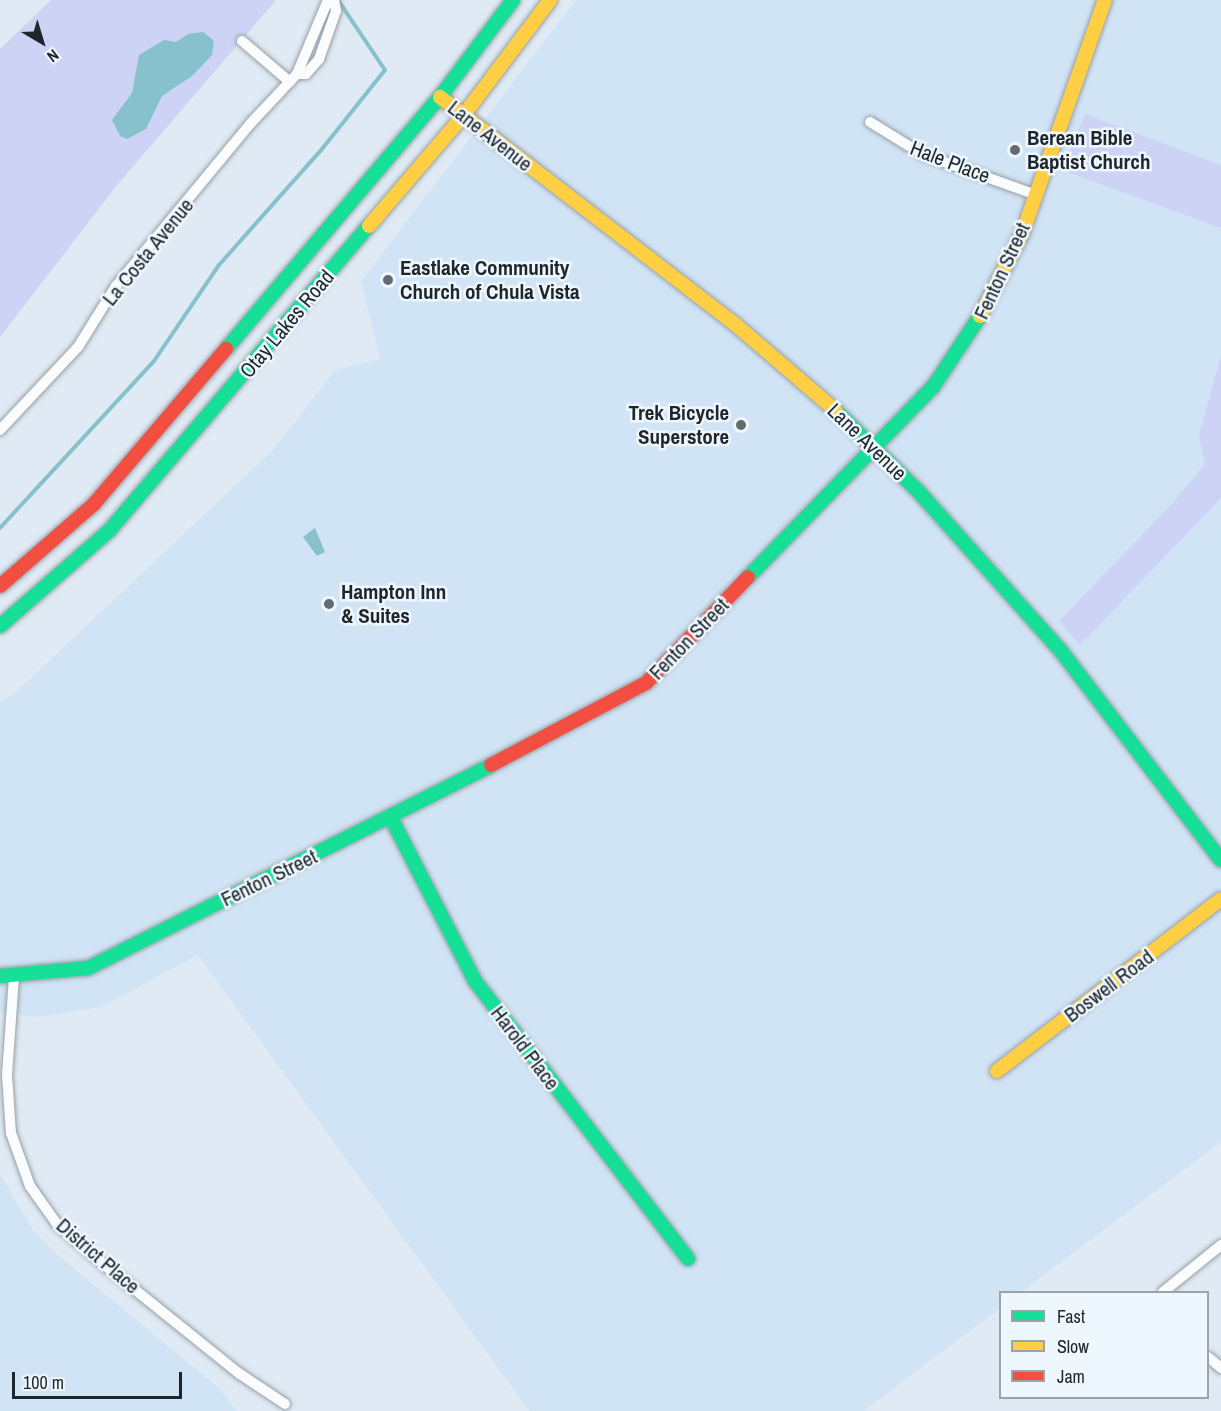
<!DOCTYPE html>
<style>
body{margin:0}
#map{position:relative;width:1221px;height:1411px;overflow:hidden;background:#dfeaf4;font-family:"Archivo Narrow",sans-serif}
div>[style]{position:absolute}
.built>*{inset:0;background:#d0e4f5}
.green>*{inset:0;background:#ccd3f5}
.water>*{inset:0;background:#86c1cc}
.stream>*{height:4px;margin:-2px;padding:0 2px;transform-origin:2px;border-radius:2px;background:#86c1cc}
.roads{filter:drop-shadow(0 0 2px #98a0a7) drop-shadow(0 0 2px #98a0a7)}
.street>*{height:10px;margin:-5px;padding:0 5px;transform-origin:5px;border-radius:5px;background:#fafcfd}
.fast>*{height:14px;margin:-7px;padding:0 7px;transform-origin:7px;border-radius:7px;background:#16e098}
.slow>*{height:14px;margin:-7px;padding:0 7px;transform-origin:7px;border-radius:7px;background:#ffcf43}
.jam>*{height:14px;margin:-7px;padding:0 7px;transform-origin:7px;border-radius:7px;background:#f24e42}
.dots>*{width:16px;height:16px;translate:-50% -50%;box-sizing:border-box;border:3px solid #eef7fe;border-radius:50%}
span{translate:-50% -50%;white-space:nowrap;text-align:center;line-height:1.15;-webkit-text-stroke:5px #eef7fe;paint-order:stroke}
.street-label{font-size:21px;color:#1e262c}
.poi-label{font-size:21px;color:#1e262c;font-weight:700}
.left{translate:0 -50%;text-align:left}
.right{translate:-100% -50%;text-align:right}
.legend{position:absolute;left:999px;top:1291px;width:210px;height:108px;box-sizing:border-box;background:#eef7fe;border:2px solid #9ba3aa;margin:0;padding:8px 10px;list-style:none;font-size:18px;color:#1e262c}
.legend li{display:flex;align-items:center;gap:12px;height:30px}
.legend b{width:30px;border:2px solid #9ba3aa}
.north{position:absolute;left:12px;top:12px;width:60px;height:60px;-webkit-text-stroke:4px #eef7fe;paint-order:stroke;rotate:142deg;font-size:16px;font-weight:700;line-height:24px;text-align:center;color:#1e262c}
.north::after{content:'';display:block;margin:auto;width:21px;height:27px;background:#1e262c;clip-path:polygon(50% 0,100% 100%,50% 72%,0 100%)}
.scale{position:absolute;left:12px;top:1372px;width:170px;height:27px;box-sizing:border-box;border:3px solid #1e262c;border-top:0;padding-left:8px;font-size:18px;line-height:21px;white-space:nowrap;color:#1e262c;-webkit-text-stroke:4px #eef7fe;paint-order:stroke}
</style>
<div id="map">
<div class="built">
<div style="clip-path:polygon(576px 0,1221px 0,1221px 1142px,1021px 1292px,1000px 1292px,1000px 1308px,864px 1411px,529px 1411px,198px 955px,101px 1007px,39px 1017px,0 1012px,0 702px,15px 693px,274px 449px,335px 370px,380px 359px,361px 281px)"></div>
<div style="clip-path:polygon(0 1174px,33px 1230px,55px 1253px,220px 1389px,237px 1411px,0 1411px)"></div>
</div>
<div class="green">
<div style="clip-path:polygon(51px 0,276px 0,117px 185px,0 337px,0 49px)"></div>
<div style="clip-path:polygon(1085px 114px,1221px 165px,1221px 228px,1062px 170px)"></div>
<div style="clip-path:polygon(1221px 356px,1221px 498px,1080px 645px,1059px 621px,1170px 506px,1205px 464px,1199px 435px)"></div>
</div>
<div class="water">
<div style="clip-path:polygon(203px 32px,214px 41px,212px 55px,192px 76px,162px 96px,146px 129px,127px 139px,120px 136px,112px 120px,132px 93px,139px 55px,164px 40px,176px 42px,188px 34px)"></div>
<div style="clip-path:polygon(315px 528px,325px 552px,317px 556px,303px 537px)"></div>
</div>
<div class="stream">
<div style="left:0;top:528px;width:227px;rotate:-47.3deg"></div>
<div style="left:154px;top:361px;width:116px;rotate:-55.9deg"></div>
<div style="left:219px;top:265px;width:155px;rotate:-48.4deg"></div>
<div style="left:322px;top:149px;width:101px;rotate:-51.4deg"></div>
<div style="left:385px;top:70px;width:84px;rotate:-123.9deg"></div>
</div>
<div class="roads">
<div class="street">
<div style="left:328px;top:0;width:80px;rotate:112.7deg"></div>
<div style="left:297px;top:74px;width:9px"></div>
<div style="left:306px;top:74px;width:20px;rotate:-49deg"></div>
<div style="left:319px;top:59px;width:51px;rotate:-70.5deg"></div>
<div style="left:336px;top:11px;width:11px;rotate:-100deg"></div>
<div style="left:242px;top:41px;width:63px;rotate:40.5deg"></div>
<div style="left:870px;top:122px;width:61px;rotate:31.6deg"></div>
<div style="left:922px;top:154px;width:119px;rotate:19.7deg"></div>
<div style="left:0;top:430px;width:114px;rotate:-46.8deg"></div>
<div style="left:78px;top:347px;width:72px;rotate:-58.1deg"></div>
<div style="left:116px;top:286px;width:210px;rotate:-50.4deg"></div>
<div style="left:250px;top:124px;width:69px;rotate:-46.8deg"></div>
<div style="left:14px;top:977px;width:98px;rotate:94.1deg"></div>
<div style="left:7px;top:1075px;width:58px;rotate:86.1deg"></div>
<div style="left:11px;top:1133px;width:56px;rotate:70.3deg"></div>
<div style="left:30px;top:1186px;width:47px;rotate:54.6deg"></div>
<div style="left:57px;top:1224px;width:61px;rotate:41deg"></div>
<div style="left:103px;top:1264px;width:176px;rotate:38.8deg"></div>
<div style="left:240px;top:1374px;width:54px;rotate:33.7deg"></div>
<div style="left:1163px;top:1292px;width:75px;rotate:-39deg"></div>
<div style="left:1208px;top:1357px;width:17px;rotate:40deg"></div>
</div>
<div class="fast">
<div style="left:226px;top:349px;width:331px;rotate:-49.7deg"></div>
<div style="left:440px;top:97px;width:121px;rotate:-53deg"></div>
<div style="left:836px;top:411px;width:115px;rotate:44.3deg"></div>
<div style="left:918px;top:491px;width:215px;rotate:48.2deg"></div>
<div style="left:1061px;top:651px;width:263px;rotate:52.6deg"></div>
<div style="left:748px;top:577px;width:265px;rotate:-45.8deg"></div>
<div style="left:933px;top:387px;width:85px;rotate:-56.5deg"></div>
<div style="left:0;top:626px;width:145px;rotate:-41.1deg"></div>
<div style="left:109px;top:531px;width:401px;rotate:-49.6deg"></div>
<div style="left:391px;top:818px;width:183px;rotate:62.7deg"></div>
<div style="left:475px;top:981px;width:350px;rotate:52.5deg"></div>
<div style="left:0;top:976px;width:88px;rotate:-5.2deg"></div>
<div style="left:88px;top:968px;width:451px;rotate:-26.7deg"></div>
</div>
<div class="slow">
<div style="left:440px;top:97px;width:372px;rotate:37.6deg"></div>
<div style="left:735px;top:324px;width:133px;rotate:40.7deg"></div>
<div style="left:369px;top:226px;width:145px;rotate:-49.5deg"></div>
<div style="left:463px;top:116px;width:145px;rotate:-53.1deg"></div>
<div style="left:980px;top:316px;width:92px;rotate:-62.9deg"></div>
<div style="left:1022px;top:234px;width:248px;rotate:-70.5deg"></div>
<div style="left:997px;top:1071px;width:282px;rotate:-37.5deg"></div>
</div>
<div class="jam">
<div style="left:0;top:586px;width:125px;rotate:-41.1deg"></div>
<div style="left:94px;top:504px;width:204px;rotate:-49.6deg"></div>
<div style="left:491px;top:765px;width:175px;rotate:-27.9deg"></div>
<div style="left:646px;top:683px;width:147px;rotate:-46.1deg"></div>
</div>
</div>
<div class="dots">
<div style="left:1015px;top:150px;background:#626b72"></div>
<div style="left:388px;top:280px;background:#626b72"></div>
<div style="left:741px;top:425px;background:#626b72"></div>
<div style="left:329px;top:604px;background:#626b72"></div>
</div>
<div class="street-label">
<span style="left:490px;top:136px;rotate:38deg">Lane Avenue</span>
<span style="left:950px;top:162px;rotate:21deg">Hale Place</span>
<span style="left:148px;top:252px;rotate:-51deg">La Costa Avenue</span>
<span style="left:1002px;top:271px;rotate:-65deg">Fenton Street</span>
<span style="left:287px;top:324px;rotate:-50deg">Otay Lakes Road</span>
<span style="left:867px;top:442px;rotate:44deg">Lane Avenue</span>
<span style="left:689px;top:639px;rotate:-46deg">Fenton Street</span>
<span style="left:269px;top:878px;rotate:-26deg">Fenton Street</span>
<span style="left:1109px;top:986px;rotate:-37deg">Boswell Road</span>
<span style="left:525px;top:1048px;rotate:53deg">Harold Place</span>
<span style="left:98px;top:1256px;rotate:41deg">District Place</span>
</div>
<div class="poi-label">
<span class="left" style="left:1027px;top:150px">Berean Bible<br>Baptist Church</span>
<span class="left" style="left:400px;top:280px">Eastlake Community<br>Church of Chula Vista</span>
<span class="right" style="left:729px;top:425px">Trek Bicycle<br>Superstore</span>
<span class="left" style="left:341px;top:604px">Hampton Inn<br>&amp; Suites</span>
</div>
<ul class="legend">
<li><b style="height:8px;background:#16e098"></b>Fast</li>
<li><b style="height:8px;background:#ffcf43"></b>Slow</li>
<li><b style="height:8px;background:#f24e42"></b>Jam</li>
</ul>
<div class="north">N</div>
<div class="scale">100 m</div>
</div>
